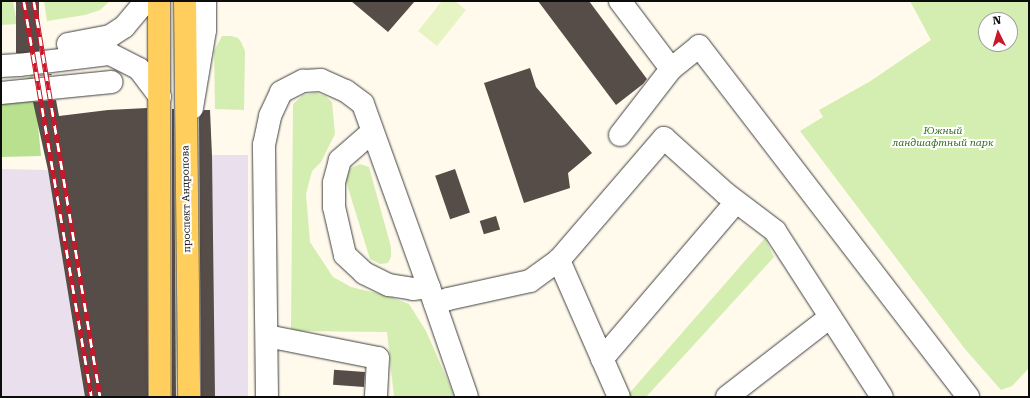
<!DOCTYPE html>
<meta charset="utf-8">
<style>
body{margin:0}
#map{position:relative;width:1030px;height:398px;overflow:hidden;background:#fffaec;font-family:"Roboto Serif",serif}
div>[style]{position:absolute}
.industrial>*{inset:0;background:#eadfec;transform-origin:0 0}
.green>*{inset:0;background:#d4edb1}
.forest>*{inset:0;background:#b8e08f}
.pitch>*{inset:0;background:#e6f4c4}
.building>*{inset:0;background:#564c48;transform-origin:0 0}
.roads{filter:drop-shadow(0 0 1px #3f3f3f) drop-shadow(0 0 1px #3f3f3f)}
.minor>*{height:22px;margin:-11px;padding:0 11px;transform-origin:11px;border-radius:11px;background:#fff}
.major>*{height:22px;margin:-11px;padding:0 11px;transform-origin:11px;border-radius:11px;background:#ffce5c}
.rail>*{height:4.5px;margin-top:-2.25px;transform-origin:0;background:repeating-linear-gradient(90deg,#fff 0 9px,#ca172a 0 18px);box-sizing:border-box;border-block:1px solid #ca172a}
span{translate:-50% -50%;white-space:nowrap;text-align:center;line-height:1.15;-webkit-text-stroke:4px #fff;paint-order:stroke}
.park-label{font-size:10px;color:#2d6a17;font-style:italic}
.street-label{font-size:10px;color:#0c0c0c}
.frame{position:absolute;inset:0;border:2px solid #0c0c0c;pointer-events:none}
.north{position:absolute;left:978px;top:12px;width:40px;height:40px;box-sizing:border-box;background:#fff;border:1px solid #9e9e9e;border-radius:50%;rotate:355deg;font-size:11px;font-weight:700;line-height:16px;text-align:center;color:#0c0c0c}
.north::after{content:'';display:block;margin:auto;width:14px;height:18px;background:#ca172a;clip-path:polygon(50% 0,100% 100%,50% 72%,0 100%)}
</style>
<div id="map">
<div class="industrial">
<div style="left:248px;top:155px;width:242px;height:36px;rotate:90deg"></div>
<div style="clip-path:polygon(1px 169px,48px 170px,85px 397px,1px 397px)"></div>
</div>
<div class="green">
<div style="clip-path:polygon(1px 1px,13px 1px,17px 24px,1px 25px)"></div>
<div style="clip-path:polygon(44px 1px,110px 1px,100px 10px,85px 15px,47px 21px)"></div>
<div style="clip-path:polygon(evenodd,910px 1px,1029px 1px,1029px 368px,1012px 386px,1001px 390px,965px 349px,800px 131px,823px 117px,819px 110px,869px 82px,931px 40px,910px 1px,986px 20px,1010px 20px,1010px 44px,986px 44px,986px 20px)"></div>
<div style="clip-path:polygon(222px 36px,231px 36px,238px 38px,241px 42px,245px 51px,244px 110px,215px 109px,214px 51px)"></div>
<div style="clip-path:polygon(316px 93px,325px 96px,332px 102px,335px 134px,321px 162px,312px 171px,306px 194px,310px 242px,333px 277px,351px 287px,388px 296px,409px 304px,426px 331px,455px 397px,394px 397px,387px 332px,295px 331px,291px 329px,293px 104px,303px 95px)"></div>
<div style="clip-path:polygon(360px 164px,369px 167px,391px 247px,391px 257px,388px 263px,380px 264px,370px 259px,345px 178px,351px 168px)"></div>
<div style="clip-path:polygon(765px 238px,774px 257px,646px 397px,626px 397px)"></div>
</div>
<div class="forest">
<div style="clip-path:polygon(33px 75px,41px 156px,1px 157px,1px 92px)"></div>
</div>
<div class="pitch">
<div style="clip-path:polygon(442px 1px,455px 1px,466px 10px,437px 46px,418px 31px)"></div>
</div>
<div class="building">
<div style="left:16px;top:1px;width:23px;height:52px"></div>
<div style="clip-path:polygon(351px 1px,415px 1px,388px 32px)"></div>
<div style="clip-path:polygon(538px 1px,589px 1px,647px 79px,643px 84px,616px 105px)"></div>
<div style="clip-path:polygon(530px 68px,536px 87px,592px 153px,568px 173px,570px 188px,524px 203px,484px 83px)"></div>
<div style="clip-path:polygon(51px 74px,52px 75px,28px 76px)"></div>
<div style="clip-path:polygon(56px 100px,59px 116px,108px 110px,147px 108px,148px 397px,85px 397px,48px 170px,33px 102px)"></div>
<div style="clip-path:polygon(172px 109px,174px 109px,176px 397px,172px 397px)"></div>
<div style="clip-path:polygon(204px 110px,210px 110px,212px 156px,215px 397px,201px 397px,199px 118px)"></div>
<div style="left:455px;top:169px;width:46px;height:21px;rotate:71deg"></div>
<div style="left:496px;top:216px;width:14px;height:17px;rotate:73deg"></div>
<div style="left:365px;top:372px;width:15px;height:31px;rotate:94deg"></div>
</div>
<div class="roads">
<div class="minor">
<div style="left:620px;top:1px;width:85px;rotate:53.1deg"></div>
<div style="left:671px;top:69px;width:36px;rotate:-39deg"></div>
<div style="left:699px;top:46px;width:442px;rotate:52.5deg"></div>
<div style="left:68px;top:44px;width:43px;rotate:-10.8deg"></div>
<div style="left:110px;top:36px;width:17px;rotate:-33deg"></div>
<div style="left:124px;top:27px;width:34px;rotate:-50deg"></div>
<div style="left:1px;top:66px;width:18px;rotate:-3deg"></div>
<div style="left:19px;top:65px;width:92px;rotate:-6.9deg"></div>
<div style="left:110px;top:54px;width:33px;rotate:27deg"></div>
<div style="left:139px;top:69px;width:35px;rotate:53deg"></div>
<div style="left:1px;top:93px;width:111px;rotate:-5.7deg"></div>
<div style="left:192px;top:108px;width:79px;rotate:-80.5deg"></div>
<div style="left:205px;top:30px;width:29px;rotate:-90deg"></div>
<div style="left:372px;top:132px;width:43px;rotate:138.8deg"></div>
<div style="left:340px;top:160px;width:24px;rotate:105deg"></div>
<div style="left:334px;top:183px;width:24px;rotate:90deg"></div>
<div style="left:334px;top:207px;width:49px;rotate:77.1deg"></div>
<div style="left:345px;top:255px;width:26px;rotate:43deg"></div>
<div style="left:364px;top:273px;width:28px;rotate:26deg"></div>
<div style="left:389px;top:285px;width:24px;rotate:9deg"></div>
<div style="left:413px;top:289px;width:16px;rotate:-7deg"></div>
<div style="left:620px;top:135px;width:83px;rotate:-52.3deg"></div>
<div style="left:435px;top:304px;width:14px;rotate:-21deg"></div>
<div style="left:448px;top:299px;width:84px;rotate:-12.4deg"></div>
<div style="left:530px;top:281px;width:36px;rotate:-36deg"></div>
<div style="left:267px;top:336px;width:113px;rotate:11.2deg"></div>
<div style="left:378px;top:358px;width:39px;rotate:93deg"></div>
<div style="left:602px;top:359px;width:206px;rotate:-49.5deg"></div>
<div style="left:267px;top:397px;width:252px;rotate:-90.7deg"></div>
<div style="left:264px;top:145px;width:30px;rotate:-78deg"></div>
<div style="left:270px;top:116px;width:26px;rotate:-65deg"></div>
<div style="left:281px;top:92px;width:25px;rotate:-27deg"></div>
<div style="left:303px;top:81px;width:18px;rotate:-3deg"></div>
<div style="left:321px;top:80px;width:27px;rotate:24deg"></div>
<div style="left:346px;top:91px;width:21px;rotate:37deg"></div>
<div style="left:363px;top:104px;width:195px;rotate:70.2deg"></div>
<div style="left:429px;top:287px;width:116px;rotate:70.9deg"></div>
<div style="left:619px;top:397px;width:150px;rotate:-113.7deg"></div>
<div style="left:559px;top:260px;width:161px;rotate:-49.3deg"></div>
<div style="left:664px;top:138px;width:82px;rotate:42deg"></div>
<div style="left:725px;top:193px;width:63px;rotate:37.2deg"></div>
<div style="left:775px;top:231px;width:197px;rotate:57.2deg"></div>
<div style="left:727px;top:397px;width:130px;rotate:-37.8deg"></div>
</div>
<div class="major">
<div style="left:159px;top:1px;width:396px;rotate:89.9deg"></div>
<div style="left:185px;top:1px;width:396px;rotate:89.4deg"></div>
</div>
</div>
<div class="rail">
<div style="left:24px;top:1px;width:402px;rotate:80.3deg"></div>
<div style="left:34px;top:1px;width:401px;rotate:80.5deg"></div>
</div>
<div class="park-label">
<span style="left:943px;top:136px">Южный<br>ландшафтный парк</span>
</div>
<div class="street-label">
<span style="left:186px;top:199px;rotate:-91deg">проспект Андропова</span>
</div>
<div class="frame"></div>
<div class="north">N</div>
</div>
